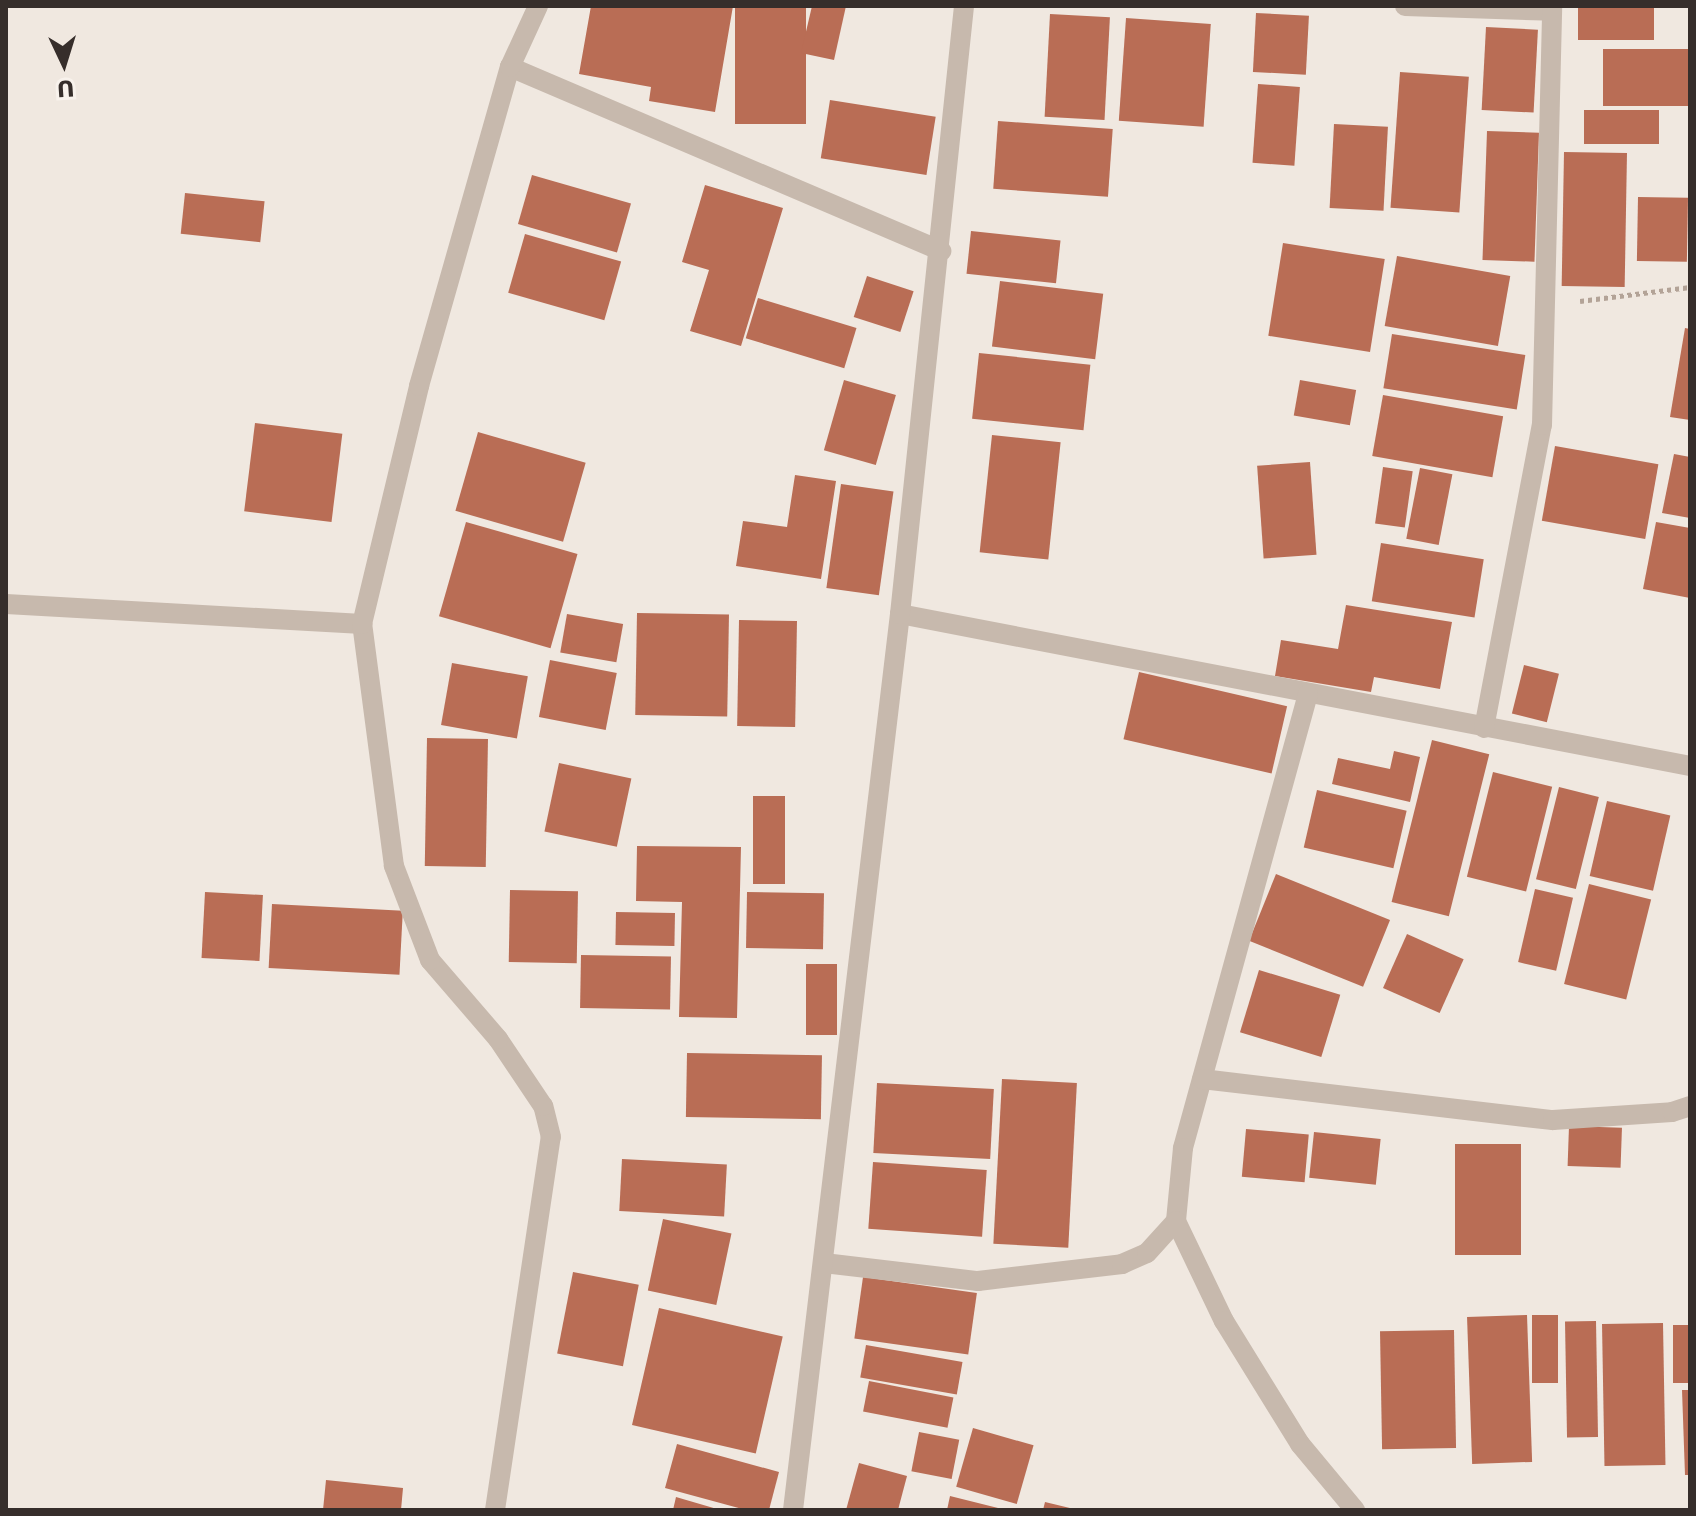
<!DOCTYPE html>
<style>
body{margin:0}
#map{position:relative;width:1696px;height:1516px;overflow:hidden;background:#f0e8e0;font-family:"DejaVu Sans",sans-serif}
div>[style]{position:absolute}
.building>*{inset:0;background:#b96d55;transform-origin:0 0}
.path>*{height:5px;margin-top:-2.5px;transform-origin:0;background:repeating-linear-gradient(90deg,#b3a397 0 4px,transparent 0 8px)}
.minor>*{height:20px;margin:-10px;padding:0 10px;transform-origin:10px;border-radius:10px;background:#c7b9ad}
span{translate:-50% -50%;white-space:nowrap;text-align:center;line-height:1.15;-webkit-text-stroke:7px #f8f2ec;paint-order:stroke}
.frame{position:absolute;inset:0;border:8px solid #362e2b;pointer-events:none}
.north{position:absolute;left:24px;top:24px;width:80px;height:80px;-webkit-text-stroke:6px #f8f2ec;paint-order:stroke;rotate:176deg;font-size:22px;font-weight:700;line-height:32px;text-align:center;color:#362e2b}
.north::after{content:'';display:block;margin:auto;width:28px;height:36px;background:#362e2b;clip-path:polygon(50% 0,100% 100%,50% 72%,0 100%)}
</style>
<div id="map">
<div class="building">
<div style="clip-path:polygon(591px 6px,733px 6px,715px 112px,649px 101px,651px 87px,579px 74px)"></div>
<div style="left:735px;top:6px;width:71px;height:118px"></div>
<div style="clip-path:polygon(812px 6px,846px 6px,834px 60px,801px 53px)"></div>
<div style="left:1578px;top:6px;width:76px;height:34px"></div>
<div style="left:1256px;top:13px;width:53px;height:59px;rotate:3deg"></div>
<div style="left:1050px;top:14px;width:60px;height:103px;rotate:3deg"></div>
<div style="left:1126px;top:18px;width:85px;height:103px;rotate:4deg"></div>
<div style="left:1486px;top:27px;width:52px;height:83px;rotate:3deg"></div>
<div style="left:1603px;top:49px;width:87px;height:57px"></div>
<div style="left:1400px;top:72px;width:69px;height:136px;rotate:4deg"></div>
<div style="left:1258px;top:84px;width:42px;height:79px;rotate:4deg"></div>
<div style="left:830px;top:100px;width:107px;height:59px;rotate:9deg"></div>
<div style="left:1584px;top:110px;width:75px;height:34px"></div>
<div style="left:998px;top:121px;width:115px;height:68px;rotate:4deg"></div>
<div style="left:1334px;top:124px;width:54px;height:84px;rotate:3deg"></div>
<div style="left:1487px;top:131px;width:52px;height:129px;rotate:2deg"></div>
<div style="left:1564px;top:152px;width:63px;height:134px;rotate:1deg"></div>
<div style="left:532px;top:175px;width:103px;height:51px;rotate:16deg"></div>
<div style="clip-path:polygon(705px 185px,783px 208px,741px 346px,690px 331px,709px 270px,682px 262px)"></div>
<div style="left:185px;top:193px;width:80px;height:41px;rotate:6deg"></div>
<div style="left:1638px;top:197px;width:50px;height:64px;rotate:1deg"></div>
<div style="left:971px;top:231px;width:90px;height:43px;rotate:6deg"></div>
<div style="left:525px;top:234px;width:100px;height:61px;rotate:16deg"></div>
<div style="left:1283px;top:243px;width:103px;height:94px;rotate:9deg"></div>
<div style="left:1397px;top:256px;width:115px;height:71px;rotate:10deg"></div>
<div style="left:867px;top:276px;width:49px;height:43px;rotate:18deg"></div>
<div style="left:1000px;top:281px;width:104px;height:66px;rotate:7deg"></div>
<div style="left:758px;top:298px;width:103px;height:42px;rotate:17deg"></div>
<div style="clip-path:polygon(1685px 328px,1690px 329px,1690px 420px,1670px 417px)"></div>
<div style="left:1392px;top:334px;width:135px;height:55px;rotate:9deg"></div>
<div style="left:979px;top:353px;width:112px;height:66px;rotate:6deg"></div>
<div style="left:844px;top:380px;width:54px;height:73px;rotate:16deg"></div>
<div style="left:1300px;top:380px;width:57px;height:36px;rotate:10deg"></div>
<div style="left:1383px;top:395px;width:122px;height:62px;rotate:10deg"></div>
<div style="left:255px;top:423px;width:88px;height:89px;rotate:7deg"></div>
<div style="left:478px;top:432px;width:112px;height:82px;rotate:16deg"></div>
<div style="left:992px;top:435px;width:69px;height:118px;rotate:6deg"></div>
<div style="left:1555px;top:446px;width:105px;height:76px;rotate:10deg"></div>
<div style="clip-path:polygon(1674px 454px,1690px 457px,1690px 518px,1662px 513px)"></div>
<div style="left:1310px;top:462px;width:93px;height:53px;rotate:86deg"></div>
<div style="left:1383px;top:467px;width:30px;height:57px;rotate:8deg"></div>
<div style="left:1420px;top:468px;width:33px;height:72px;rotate:11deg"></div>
<div style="clip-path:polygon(795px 475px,836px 481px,821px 579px,736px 566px,743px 521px,787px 527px)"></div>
<div style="left:841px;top:484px;width:53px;height:105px;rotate:8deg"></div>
<div style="left:466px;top:522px;width:116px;height:98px;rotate:16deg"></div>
<div style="clip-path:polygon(1656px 522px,1690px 528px,1690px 598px,1643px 589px)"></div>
<div style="left:1381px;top:543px;width:104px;height:59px;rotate:9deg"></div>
<div style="clip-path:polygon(1346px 605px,1452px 622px,1440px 689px,1374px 677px,1371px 692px,1275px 676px,1281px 640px,1338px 649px)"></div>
<div style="left:637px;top:613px;width:92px;height:102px;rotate:1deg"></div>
<div style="left:567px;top:614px;width:57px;height:39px;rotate:10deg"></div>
<div style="left:739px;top:620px;width:58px;height:106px;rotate:1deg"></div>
<div style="left:550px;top:660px;width:68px;height:58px;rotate:11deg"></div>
<div style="left:452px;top:663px;width:77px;height:63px;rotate:10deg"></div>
<div style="left:1524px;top:665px;width:36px;height:50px;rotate:14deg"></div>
<div style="left:1139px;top:672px;width:152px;height:69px;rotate:13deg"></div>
<div style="left:427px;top:738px;width:61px;height:128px;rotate:1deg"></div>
<div style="left:1432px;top:740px;width:59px;height:167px;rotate:14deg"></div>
<div style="clip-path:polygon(1394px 751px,1420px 757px,1410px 802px,1332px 784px,1338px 758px,1390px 769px)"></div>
<div style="left:559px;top:763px;width:74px;height:70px;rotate:12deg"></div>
<div style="left:1493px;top:772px;width:61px;height:108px;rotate:14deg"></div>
<div style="left:1559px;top:787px;width:41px;height:95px;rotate:14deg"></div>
<div style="left:1317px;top:790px;width:92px;height:59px;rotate:13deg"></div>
<div style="left:753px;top:796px;width:32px;height:88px"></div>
<div style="left:1607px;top:801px;width:65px;height:77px;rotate:13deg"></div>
<div style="clip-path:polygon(637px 846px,741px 847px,737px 1018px,679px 1017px,682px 902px,636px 901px)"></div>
<div style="left:1276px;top:874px;width:123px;height:72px;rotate:22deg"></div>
<div style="left:1589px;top:884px;width:64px;height:103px;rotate:14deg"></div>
<div style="left:1535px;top:889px;width:39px;height:75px;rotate:13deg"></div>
<div style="left:510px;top:890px;width:68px;height:72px;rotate:1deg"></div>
<div style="left:205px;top:892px;width:58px;height:66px;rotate:3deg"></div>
<div style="left:747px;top:892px;width:77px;height:56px;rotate:1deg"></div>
<div style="left:272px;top:904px;width:131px;height:64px;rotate:3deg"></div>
<div style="left:616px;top:912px;width:59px;height:33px;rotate:1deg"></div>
<div style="left:1407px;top:934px;width:62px;height:59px;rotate:24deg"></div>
<div style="left:581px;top:955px;width:90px;height:53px;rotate:1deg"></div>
<div style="left:806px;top:964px;width:31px;height:71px"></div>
<div style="left:1259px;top:970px;width:85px;height:65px;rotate:17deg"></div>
<div style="left:687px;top:1053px;width:135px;height:64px;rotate:1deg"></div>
<div style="left:1002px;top:1079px;width:75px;height:165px;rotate:3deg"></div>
<div style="left:877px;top:1083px;width:117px;height:70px;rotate:3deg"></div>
<div style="left:1569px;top:1126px;width:53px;height:40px;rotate:2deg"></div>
<div style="left:1246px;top:1129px;width:63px;height:48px;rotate:5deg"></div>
<div style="left:1314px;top:1132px;width:67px;height:46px;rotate:6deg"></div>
<div style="left:1455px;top:1144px;width:66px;height:111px"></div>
<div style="left:622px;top:1159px;width:105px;height:52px;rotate:3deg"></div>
<div style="left:873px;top:1162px;width:114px;height:67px;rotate:4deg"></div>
<div style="left:663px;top:1219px;width:70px;height:73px;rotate:12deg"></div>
<div style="left:573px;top:1272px;width:67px;height:83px;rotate:11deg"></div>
<div style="left:863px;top:1277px;width:115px;height:62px;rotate:8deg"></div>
<div style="left:659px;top:1308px;width:127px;height:120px;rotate:13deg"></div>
<div style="left:1527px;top:1315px;width:147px;height:60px;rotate:88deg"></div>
<div style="left:1532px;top:1315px;width:26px;height:68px"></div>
<div style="left:1596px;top:1321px;width:116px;height:31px;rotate:89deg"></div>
<div style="left:1663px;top:1323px;width:142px;height:61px;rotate:89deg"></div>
<div style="left:1673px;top:1325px;width:17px;height:58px"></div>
<div style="left:1454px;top:1330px;width:118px;height:74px;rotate:89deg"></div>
<div style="left:866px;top:1345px;width:98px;height:33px;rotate:10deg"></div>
<div style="left:869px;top:1381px;width:86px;height:31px;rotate:11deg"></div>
<div style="clip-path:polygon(1682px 1390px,1690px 1390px,1690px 1475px,1685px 1475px)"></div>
<div style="left:973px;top:1428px;width:63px;height:61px;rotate:16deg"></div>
<div style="left:919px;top:1432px;width:41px;height:40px;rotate:11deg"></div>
<div style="clip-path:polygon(677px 1444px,779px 1472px,769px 1510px,746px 1510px,665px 1488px)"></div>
<div style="clip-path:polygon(859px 1463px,907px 1476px,898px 1510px,846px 1510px)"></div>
<div style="clip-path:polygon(326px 1480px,403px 1488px,401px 1510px,323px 1510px)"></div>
<div style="clip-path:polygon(950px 1496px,1002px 1509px,1002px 1510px,947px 1510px)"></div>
<div style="clip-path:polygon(676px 1497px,717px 1509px,717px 1510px,673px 1510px)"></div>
<div style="clip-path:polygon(1045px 1502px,1074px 1509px,1073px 1510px,1043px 1510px)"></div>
</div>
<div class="path">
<div style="left:1580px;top:301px;width:111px;rotate:-7.3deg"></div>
</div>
<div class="minor">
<div style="left:1405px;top:6px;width:147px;rotate:1.9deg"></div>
<div style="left:510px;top:67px;width:469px;rotate:23.1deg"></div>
<div style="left:6px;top:604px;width:357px;rotate:3.2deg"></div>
<div style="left:900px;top:614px;width:804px;rotate:10.89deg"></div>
<div style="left:1308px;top:694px;width:471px;rotate:105.4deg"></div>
<div style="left:1183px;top:1148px;width:73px;rotate:95.5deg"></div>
<div style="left:1176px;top:1221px;width:111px;rotate:64.4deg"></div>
<div style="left:1224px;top:1321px;width:145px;rotate:58.3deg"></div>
<div style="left:1300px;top:1444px;width:86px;rotate:50.2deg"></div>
<div style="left:1484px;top:728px;width:309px;rotate:-79.2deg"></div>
<div style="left:1542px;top:425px;width:419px;rotate:-88.6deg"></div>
<div style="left:1202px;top:1079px;width:353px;rotate:6.7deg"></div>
<div style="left:1553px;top:1120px;width:119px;rotate:-3.8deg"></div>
<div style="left:1672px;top:1112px;width:19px;rotate:-18deg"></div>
<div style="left:824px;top:1263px;width:155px;rotate:6.7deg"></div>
<div style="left:978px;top:1281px;width:145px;rotate:-6.7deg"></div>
<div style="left:1122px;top:1264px;width:27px;rotate:-24deg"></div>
<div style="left:1147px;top:1253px;width:43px;rotate:-47.8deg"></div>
<div style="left:495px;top:1510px;width:377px;rotate:-81.5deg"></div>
<div style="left:551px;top:1137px;width:32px;rotate:-104deg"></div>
<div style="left:543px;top:1106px;width:81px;rotate:-123.9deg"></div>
<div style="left:498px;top:1039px;width:104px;rotate:-130.7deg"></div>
<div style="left:430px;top:960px;width:101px;rotate:-111deg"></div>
<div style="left:394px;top:866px;width:244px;rotate:-97.5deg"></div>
<div style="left:362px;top:624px;width:245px;rotate:-76.5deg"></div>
<div style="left:419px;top:386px;width:332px;rotate:-74.1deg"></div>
<div style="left:510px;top:67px;width:67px;rotate:-65.3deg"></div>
<div style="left:793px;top:1510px;width:902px;rotate:-83.19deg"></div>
<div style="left:900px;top:614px;width:611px;rotate:-83.99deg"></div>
</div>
<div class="frame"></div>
<div class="north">U</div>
</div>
